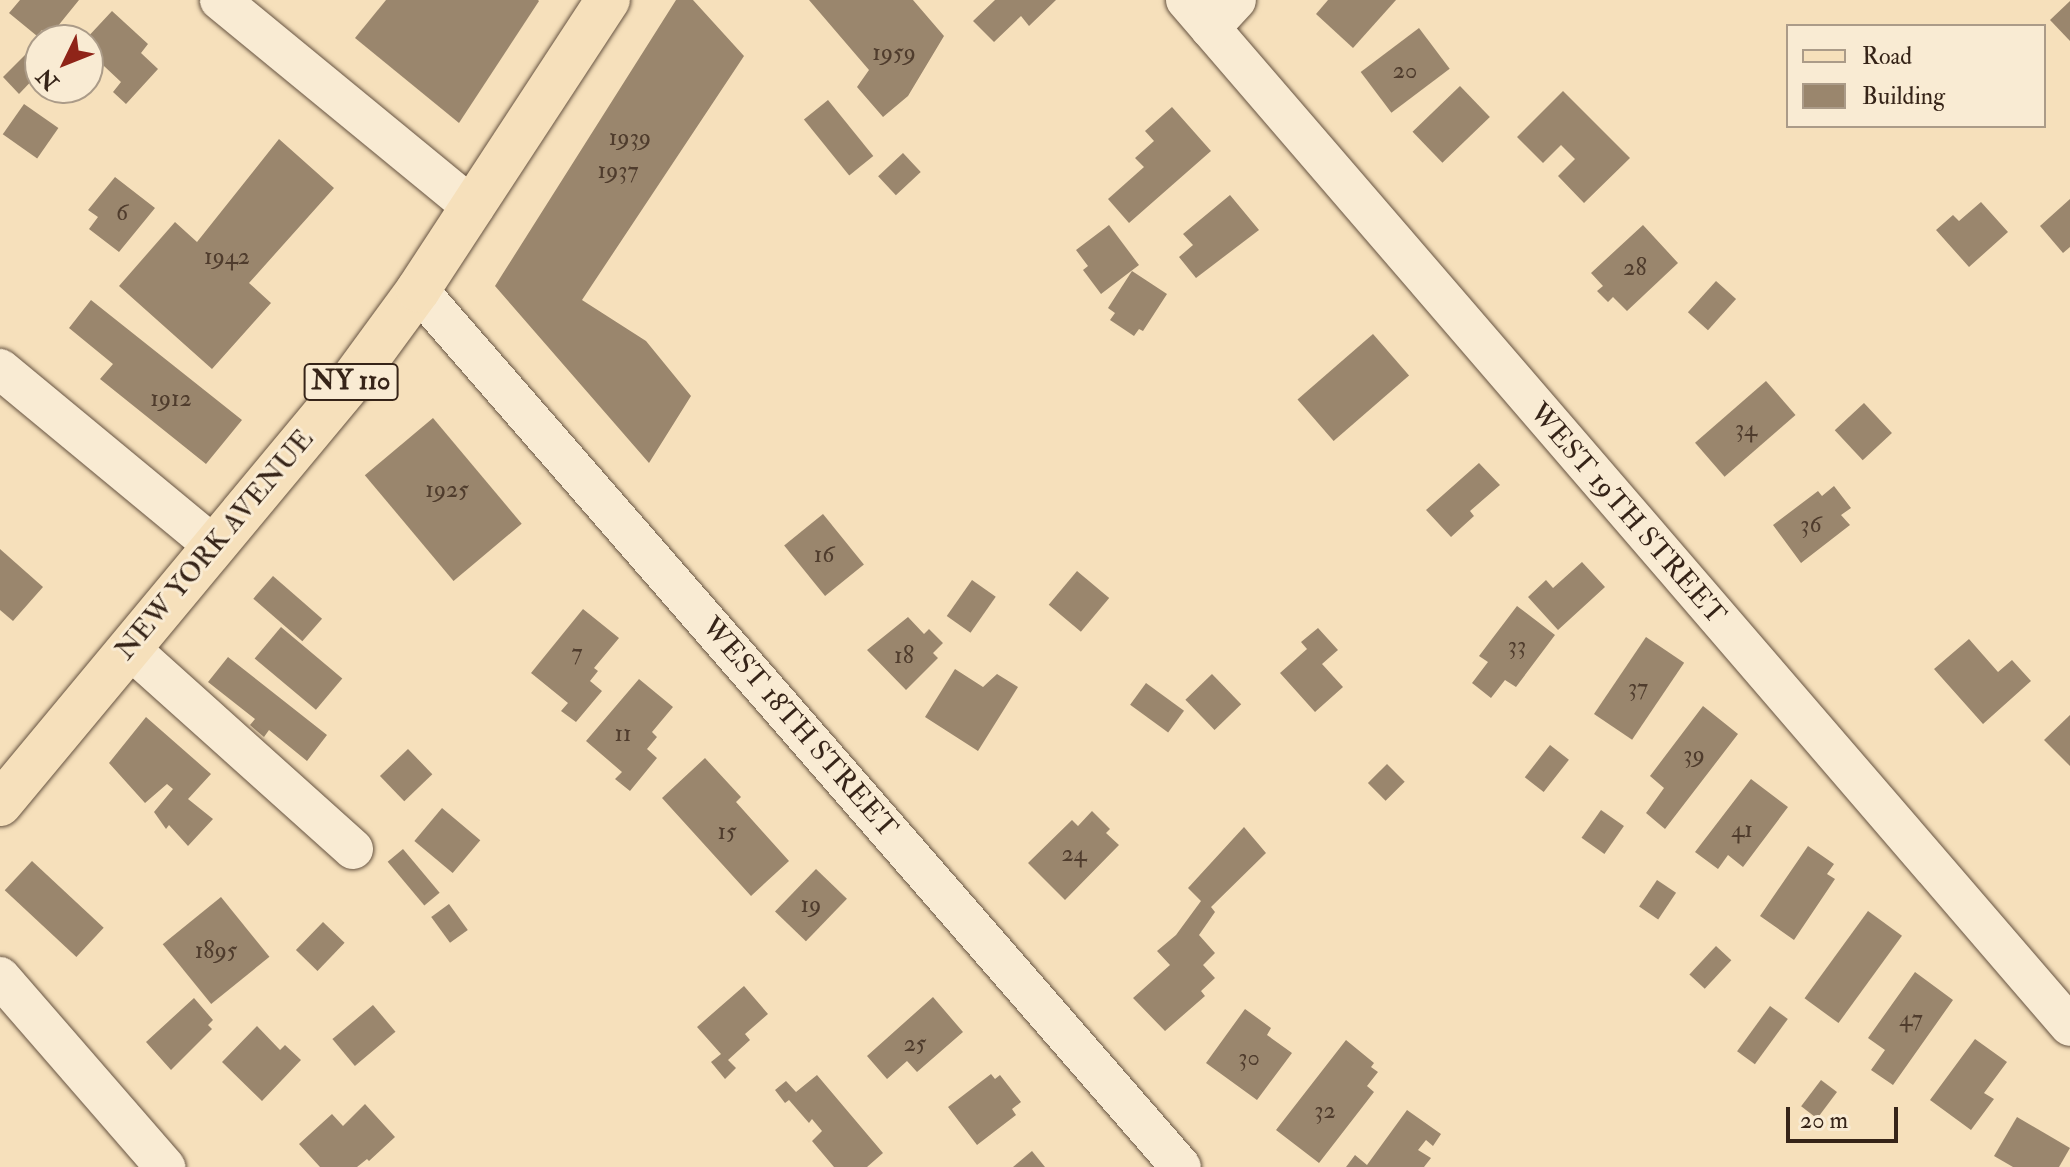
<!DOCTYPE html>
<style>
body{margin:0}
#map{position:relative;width:2070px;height:1167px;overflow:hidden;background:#f6e0bb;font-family:"IM FELL Double Pica",serif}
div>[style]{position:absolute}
.building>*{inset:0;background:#9a866d;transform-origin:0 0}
.roads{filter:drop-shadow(0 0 2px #665341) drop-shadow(0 0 2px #665341)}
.minor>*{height:40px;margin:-20px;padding:0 20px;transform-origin:20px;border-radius:20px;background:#f9ebd3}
.major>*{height:44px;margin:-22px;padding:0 22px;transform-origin:22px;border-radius:22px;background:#f6e0bb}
span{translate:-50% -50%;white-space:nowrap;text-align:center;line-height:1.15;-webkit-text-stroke:6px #f9ebd3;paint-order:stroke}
.number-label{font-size:24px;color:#4f3c2d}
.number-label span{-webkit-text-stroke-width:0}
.shield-label span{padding:2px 6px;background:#f9ebd3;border:2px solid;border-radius:6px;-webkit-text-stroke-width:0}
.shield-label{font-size:26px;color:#362418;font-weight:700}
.street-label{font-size:28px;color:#362418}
.legend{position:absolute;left:1786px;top:24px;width:260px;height:104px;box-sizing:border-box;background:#f9ebd3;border:2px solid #ab9b88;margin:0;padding:10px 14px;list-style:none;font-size:24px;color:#362418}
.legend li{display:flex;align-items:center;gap:16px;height:40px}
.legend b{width:40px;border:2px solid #ab9b88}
.north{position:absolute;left:24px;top:24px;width:80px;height:80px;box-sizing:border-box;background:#f9ebd3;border:2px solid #ab9b88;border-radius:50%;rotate:227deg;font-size:22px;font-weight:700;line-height:32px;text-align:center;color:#362418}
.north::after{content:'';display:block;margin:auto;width:28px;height:36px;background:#8f2418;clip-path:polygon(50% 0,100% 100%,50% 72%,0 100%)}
.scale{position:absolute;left:1786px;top:1107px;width:112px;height:36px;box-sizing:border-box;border:4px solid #362418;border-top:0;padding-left:10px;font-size:24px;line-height:28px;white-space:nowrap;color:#362418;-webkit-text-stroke:6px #f9ebd3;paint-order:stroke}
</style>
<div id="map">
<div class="building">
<div style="clip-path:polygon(20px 0,79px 0,49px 37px,42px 30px,37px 36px,9px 13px)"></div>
<div style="clip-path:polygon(386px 0,538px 0,539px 1px,459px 123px,355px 38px)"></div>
<div style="clip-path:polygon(676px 0,693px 0,744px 56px,582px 300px,646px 341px,691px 396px,649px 463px,495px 286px)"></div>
<div style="clip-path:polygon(809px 0,913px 0,944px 36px,908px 96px,883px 117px,857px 87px,869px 70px)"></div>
<div style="clip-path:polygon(995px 0,1056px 0,1029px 26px,1021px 16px,994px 42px,973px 21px)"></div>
<div style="clip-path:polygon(1328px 0,1396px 0,1353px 48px,1316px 14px)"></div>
<div style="clip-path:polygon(2070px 1px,2070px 41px,2050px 20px)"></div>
<div style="clip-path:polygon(112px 11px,148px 44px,141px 53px,158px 69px,126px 104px,113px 92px,121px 82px,88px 51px,88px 40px,85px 40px)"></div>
<div style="left:1419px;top:28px;width:51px;height:73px;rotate:53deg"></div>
<div style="clip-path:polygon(26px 54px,40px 68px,40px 72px,19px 94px,3px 77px)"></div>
<div style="left:1460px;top:86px;width:43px;height:66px;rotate:46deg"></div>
<div style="clip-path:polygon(1563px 91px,1630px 158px,1584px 203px,1558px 176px,1575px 159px,1561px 145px,1543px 163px,1517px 137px)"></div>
<div style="left:828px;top:100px;width:72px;height:31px;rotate:51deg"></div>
<div style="left:24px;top:104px;width:42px;height:37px;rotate:35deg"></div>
<div style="clip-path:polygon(1172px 107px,1211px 151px,1129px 223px,1108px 199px,1144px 167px,1135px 158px,1154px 141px,1145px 131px)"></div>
<div style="clip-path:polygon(279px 139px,334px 188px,249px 283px,271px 303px,212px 369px,119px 286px,175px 222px,197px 242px)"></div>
<div style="left:903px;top:153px;width:26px;height:34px;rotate:47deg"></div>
<div style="clip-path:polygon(115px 177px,155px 208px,119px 252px,89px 229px,98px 217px,88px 210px)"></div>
<div style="clip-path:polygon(1230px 195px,1259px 230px,1196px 278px,1179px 257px,1193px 245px,1183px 234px)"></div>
<div style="clip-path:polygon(2070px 199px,2070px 247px,2063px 253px,2040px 226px)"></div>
<div style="clip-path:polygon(1981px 202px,2008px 232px,1969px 267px,1936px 230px,1953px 215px,1959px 221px)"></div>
<div style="clip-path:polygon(1109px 225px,1139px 265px,1101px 294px,1083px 270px,1088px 266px,1076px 250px)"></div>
<div style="clip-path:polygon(1643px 225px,1678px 263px,1627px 311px,1613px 297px,1608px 302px,1597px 291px,1603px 286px,1591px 273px)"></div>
<div style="clip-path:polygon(1132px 271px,1167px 294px,1143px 331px,1139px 329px,1134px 336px,1110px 320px,1115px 313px,1108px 308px)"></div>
<div style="left:1716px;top:281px;width:27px;height:42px;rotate:42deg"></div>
<div style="clip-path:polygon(91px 300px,242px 420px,206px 464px,100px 379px,113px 364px,69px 328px)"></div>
<div style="left:1373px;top:334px;width:55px;height:100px;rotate:49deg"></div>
<div style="left:1766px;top:381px;width:45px;height:94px;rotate:49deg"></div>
<div style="left:1864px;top:403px;width:41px;height:40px;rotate:47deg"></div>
<div style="left:433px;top:418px;width:138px;height:89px;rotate:50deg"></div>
<div style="clip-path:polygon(1479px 463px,1500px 485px,1470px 511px,1474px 516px,1451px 537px,1426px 510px)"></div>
<div style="clip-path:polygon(1834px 486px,1851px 508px,1841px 515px,1850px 525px,1801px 563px,1773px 525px,1818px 491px,1822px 496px)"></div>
<div style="left:823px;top:514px;width:65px;height:50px;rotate:51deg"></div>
<div style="clip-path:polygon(0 549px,43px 587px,13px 621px,0 610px)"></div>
<div style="clip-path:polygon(1582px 562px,1605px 587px,1558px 630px,1528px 597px,1546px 580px,1553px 588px)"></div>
<div style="left:1077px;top:571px;width:42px;height:44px;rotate:40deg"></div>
<div style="left:273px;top:576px;width:65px;height:30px;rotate:41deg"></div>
<div style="left:972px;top:580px;width:29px;height:44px;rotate:35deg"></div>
<div style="clip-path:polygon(1517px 606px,1555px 635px,1516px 687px,1505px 680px,1491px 698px,1472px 683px,1488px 662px,1479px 656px)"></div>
<div style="clip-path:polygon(583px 609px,619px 638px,594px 668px,598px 671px,590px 681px,602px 691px,576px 722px,561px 711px,568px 703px,531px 673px)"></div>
<div style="clip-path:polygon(908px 617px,924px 634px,929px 629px,943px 643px,933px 653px,938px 658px,906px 690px,867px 650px)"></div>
<div style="left:281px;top:627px;width:80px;height:41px;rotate:40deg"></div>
<div style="clip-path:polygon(1318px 628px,1338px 650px,1322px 664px,1343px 687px,1315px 712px,1280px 673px,1307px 649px,1301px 642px)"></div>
<div style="left:1646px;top:637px;width:46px;height:93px;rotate:34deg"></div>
<div style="clip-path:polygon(1969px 639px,1998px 672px,2012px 660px,2031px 681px,1983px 724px,1934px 669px)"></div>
<div style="clip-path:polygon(228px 657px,327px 735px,307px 761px,269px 730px,264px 737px,250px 725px,255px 719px,208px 682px)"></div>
<div style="clip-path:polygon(955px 669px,983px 687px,997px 674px,1018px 687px,978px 751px,925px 717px)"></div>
<div style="left:1212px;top:674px;width:42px;height:37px;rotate:46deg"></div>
<div style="clip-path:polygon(639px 679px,673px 707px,652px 732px,657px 737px,647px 749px,657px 758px,630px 791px,615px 779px,622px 772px,586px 741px)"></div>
<div style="left:1146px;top:683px;width:47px;height:27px;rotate:36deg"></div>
<div style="clip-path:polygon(1703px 706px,1738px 734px,1665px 829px,1646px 813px,1664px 788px,1650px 776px)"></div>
<div style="clip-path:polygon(2070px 715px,2070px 766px,2044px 740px)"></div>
<div style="clip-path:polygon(146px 717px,211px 774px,188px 799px,213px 819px,188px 846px,169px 825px,166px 829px,154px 812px,173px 789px,167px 784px,145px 803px,109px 763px)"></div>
<div style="left:1550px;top:745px;width:24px;height:41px;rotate:38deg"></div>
<div style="left:408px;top:749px;width:35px;height:39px;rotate:46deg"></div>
<div style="clip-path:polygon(705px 758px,741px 797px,736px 802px,789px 861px,751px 896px,662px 798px)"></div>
<div style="left:1387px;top:764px;width:25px;height:27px;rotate:45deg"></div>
<div style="clip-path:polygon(1751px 779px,1788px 807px,1743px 867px,1728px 855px,1718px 869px,1695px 852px)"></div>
<div style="left:442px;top:808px;width:50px;height:43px;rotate:40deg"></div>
<div style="left:1601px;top:810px;width:28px;height:34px;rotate:35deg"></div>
<div style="clip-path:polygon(1092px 811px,1110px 829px,1106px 833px,1119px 845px,1065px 900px,1028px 863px,1072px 820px,1078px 826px)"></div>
<div style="clip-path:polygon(1244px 827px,1266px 853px,1211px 907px,1215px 912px,1199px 935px,1215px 953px,1203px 965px,1215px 978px,1201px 991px,1205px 996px,1165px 1031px,1133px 998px,1170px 965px,1157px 951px,1176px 935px,1201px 901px,1188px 888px)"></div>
<div style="clip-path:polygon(1808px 846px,1834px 864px,1827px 874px,1835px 879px,1794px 940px,1760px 916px)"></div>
<div style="left:403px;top:849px;width:57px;height:20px;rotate:50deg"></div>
<div style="left:32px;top:861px;width:98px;height:40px;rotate:43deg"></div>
<div style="left:816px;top:869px;width:43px;height:59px;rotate:44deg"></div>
<div style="left:1657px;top:880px;width:23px;height:32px;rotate:34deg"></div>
<div style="left:221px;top:897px;width:77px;height:75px;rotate:51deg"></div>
<div style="left:449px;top:904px;width:32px;height:22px;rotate:54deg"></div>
<div style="left:1868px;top:911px;width:42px;height:108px;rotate:36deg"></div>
<div style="left:323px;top:922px;width:30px;height:39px;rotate:44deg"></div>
<div style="left:1716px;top:946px;width:21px;height:39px;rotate:43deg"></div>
<div style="clip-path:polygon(1915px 972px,1953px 1000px,1893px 1085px,1871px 1070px,1885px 1050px,1868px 1038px)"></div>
<div style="clip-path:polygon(744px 986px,768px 1014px,745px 1034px,750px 1040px,728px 1060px,736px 1068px,725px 1079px,711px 1062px,721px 1054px,697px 1027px)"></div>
<div style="clip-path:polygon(933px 997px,963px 1032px,917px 1072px,907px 1061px,887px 1079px,867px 1056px)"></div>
<div style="clip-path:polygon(194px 998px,213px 1020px,208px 1025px,212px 1029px,171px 1070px,146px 1042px)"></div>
<div style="left:373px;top:1005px;width:35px;height:53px;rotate:50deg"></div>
<div style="left:1770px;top:1006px;width:22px;height:56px;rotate:36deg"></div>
<div style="clip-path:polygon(1245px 1009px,1271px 1028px,1267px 1035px,1292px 1053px,1257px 1100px,1206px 1063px)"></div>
<div style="clip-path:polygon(257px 1026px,280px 1050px,285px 1045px,301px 1060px,262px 1101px,222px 1062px)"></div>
<div style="clip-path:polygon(1975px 1039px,2007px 1062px,1984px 1093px,1994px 1099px,1971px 1130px,1930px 1100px)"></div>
<div style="clip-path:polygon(1346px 1040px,1374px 1063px,1371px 1067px,1378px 1072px,1367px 1086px,1374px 1092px,1319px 1163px,1276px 1130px)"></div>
<div style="clip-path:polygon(991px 1074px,995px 1079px,1000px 1075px,1021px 1102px,1012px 1109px,1016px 1115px,977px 1145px,948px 1107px)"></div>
<div style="clip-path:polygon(817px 1075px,883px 1153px,867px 1167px,834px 1167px,812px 1141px,822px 1131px,812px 1119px,809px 1123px,789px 1100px,785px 1103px,775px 1090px,786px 1081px,796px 1092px)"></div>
<div style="left:1821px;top:1080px;width:20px;height:33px;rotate:37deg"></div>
<div style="clip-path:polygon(365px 1104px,395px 1137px,369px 1161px,367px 1159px,357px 1167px,320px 1167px,299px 1144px,332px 1114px,343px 1126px)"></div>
<div style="clip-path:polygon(1407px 1110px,1441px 1134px,1433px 1146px,1426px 1140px,1418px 1150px,1431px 1158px,1424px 1167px,1346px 1167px,1355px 1155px,1367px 1165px)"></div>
<div style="clip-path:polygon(2017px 1117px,2070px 1148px,2059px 1167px,2013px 1167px,1994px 1156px)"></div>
<div style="clip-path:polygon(1032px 1151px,1045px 1167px,1013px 1167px)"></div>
</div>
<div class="roads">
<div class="minor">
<div style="left:220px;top:0;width:328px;rotate:39.4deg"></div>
<div style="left:1186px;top:0;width:1354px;rotate:49.25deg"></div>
<div style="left:1210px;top:28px;width:38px;rotate:-47deg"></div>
<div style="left:418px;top:290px;width:1162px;rotate:48.98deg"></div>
<div style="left:0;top:369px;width:276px;rotate:39.6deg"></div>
<div style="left:129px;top:648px;width:301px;rotate:41.9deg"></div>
<div style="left:0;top:977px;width:252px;rotate:49deg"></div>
</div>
<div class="major">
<div style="left:0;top:804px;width:547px;rotate:-50.26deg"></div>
<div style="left:350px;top:383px;width:115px;rotate:-53.8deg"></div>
<div style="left:418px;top:290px;width:347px;rotate:-56.8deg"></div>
</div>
</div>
<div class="number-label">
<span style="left:894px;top:53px">1959</span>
<span style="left:1405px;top:71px">20</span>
<span style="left:630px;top:138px">1939</span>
<span style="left:618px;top:171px">1937</span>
<span style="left:122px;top:213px">6</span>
<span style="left:227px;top:257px">1942</span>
<span style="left:1635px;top:268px">28</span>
<span style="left:171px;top:399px">1912</span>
<span style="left:1746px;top:429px">34</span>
<span style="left:447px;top:490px">1925</span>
<span style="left:1811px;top:525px">36</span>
<span style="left:824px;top:555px">16</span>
<span style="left:1517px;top:646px">33</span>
<span style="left:577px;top:653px">7</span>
<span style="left:904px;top:656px">18</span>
<span style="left:1638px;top:688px">37</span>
<span style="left:623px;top:734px">11</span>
<span style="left:1694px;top:755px">39</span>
<span style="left:1742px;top:830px">41</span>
<span style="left:727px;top:832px">15</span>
<span style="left:1074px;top:854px">24</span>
<span style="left:811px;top:905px">19</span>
<span style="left:216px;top:951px">1895</span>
<span style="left:1911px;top:1019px">47</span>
<span style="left:915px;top:1044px">25</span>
<span style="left:1249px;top:1058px">30</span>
<span style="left:1325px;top:1111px">32</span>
</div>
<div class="shield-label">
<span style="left:351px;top:382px">NY 110</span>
</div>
<div class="street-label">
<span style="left:1627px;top:514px;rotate:49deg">WEST 19TH STREET</span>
<span style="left:215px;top:545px;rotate:-50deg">NEW YORK AVENUE</span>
<span style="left:799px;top:728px;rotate:49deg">WEST 18TH STREET</span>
</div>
<ul class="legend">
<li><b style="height:10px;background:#f6e0bb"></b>Road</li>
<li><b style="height:22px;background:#9a866d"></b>Building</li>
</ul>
<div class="north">N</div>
<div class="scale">20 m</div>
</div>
